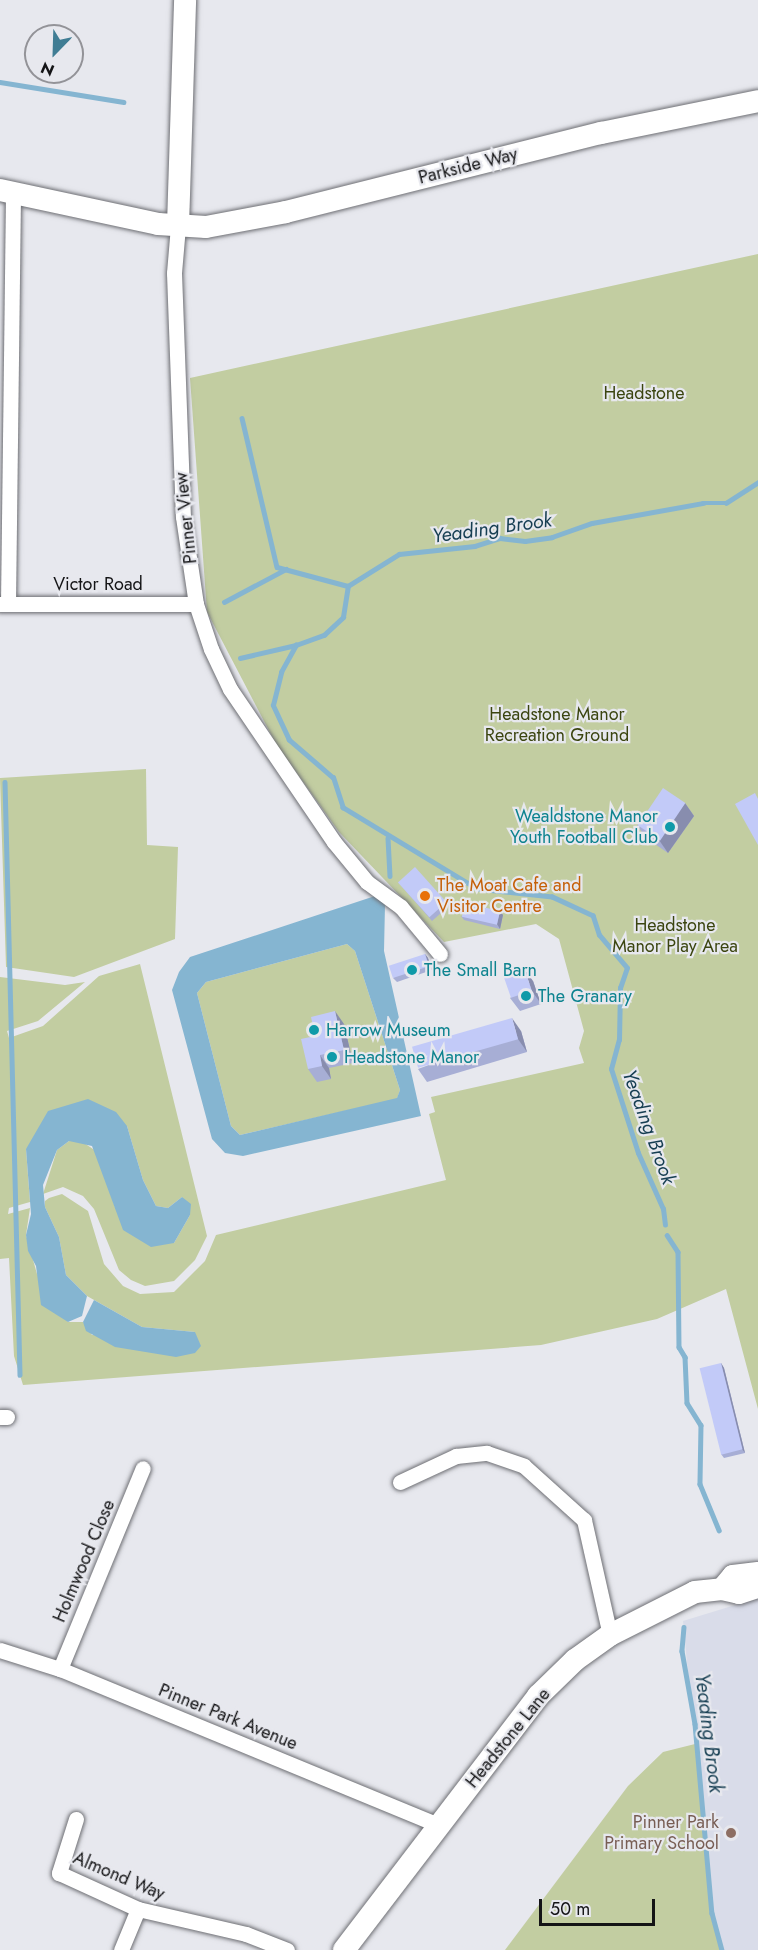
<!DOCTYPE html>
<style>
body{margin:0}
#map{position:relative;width:758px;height:1950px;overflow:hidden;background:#e7e8ee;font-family:Jost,sans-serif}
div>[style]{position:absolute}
.built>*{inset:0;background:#d9dce9}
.green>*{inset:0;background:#c2cda1}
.water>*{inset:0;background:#85b5d1}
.stream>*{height:4.5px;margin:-2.25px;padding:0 2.25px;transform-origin:2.25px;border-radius:2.25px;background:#85b5d1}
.roads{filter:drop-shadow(0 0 2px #6e6f74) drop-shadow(0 0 2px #6e6f74)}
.street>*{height:15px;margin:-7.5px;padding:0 7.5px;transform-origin:7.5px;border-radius:7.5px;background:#fff}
.secondary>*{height:22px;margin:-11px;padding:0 11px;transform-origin:11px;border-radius:11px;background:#fff}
.wall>*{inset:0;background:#a7aed5}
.shaded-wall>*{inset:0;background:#888dae}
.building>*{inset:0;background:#c2caf8;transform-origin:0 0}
.dots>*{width:16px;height:16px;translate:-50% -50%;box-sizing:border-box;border:3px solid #e7e8ee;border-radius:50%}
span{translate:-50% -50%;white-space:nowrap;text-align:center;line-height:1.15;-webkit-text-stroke:4.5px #e7e8ee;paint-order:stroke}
.street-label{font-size:18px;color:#141416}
.park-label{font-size:18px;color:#3b4510}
.culture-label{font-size:18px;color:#0d838f}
.right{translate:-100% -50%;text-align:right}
.left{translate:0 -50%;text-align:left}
.food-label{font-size:18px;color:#c56008}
.education-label{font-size:18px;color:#785e54}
.water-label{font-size:20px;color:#163e52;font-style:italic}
.north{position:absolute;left:24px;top:24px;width:60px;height:60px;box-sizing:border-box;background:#e7e8ee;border:2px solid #939398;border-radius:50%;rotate:203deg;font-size:16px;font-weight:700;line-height:24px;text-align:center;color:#141416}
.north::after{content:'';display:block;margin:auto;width:21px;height:27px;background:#407d94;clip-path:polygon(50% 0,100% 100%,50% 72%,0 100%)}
.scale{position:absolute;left:539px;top:1899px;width:116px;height:27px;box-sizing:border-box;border:3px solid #141416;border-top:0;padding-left:8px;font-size:18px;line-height:21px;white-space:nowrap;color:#141416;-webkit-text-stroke:4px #e7e8ee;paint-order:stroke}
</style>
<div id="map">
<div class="built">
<div style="clip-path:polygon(758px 1598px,758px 1950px,721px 1950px,712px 1921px,683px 1621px)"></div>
</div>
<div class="green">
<div style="clip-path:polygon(758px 254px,758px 1409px,726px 1289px,657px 1319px,541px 1345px,23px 1385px,14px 1356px,9px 1258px,0 1259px,0 977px,65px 985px,85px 982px,38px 1021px,7px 1031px,9px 1038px,43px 1026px,99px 976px,140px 964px,207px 1236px,195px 1260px,174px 1281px,145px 1286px,131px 1280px,119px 1270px,94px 1209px,83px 1196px,63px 1187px,43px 1194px,57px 1150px,69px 1141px,81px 1141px,96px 1151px,115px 1207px,174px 1243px,190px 1215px,182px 1197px,168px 1208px,156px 1206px,143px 1180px,127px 1126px,26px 1149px,30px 1202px,9px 1208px,8px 1214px,30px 1208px,26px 1235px,37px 1274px,68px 1322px,83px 1322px,92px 1335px,195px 1332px,142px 1327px,87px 1296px,66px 1275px,59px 1237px,45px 1207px,45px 1201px,49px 1198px,62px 1194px,88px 1211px,104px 1264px,123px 1286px,140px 1294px,174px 1292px,205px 1261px,216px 1235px,446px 1180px,429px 1114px,435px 1112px,431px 1097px,584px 1063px,579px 1048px,584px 1031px,559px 939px,536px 924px,444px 942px,339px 832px,276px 744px,207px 612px,190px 378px)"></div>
<div style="clip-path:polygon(146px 769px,147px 845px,178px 847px,175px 939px,74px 977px,6px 967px,0 778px)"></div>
<div style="clip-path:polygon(347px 944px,355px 951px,400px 1090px,397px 1099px,240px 1135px,231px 1126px,197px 993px,206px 982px)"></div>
<div style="clip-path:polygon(695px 1744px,712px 1921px,721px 1950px,505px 1950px,628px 1786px,663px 1752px)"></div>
</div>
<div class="water">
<div style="clip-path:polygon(evenodd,375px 896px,385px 905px,384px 951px,421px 1116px,243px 1156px,225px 1153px,212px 1139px,172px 990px,179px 972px,190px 957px,375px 896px,347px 944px,355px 951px,400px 1090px,397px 1098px,240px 1135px,231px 1126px,197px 993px,206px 982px,347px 944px)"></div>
<div style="clip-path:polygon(88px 1099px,116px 1112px,127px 1126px,143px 1180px,156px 1206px,168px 1208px,182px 1197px,191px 1204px,190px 1215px,174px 1243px,151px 1247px,123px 1230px,92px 1146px,69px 1141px,57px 1150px,43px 1185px,45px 1207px,59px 1237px,66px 1275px,87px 1296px,82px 1316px,68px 1322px,41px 1305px,36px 1266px,28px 1251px,26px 1235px,31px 1214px,26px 1149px,48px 1111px)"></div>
<div style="clip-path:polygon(94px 1300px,142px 1327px,195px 1332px,201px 1346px,195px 1353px,176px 1357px,115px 1347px,86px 1331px,83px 1322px)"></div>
</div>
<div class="stream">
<div style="left:0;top:82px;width:125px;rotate:9.2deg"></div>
<div style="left:242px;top:418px;width:153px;rotate:76.8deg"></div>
<div style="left:277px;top:567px;width:73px;rotate:15deg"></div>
<div style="left:224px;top:602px;width:70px;rotate:-28deg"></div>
<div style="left:240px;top:658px;width:57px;rotate:-13.1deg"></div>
<div style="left:5px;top:782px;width:593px;rotate:88.55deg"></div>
<div style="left:388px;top:838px;width:38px;rotate:87deg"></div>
<div style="left:665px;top:1225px;width:16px;rotate:-97deg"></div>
<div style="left:663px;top:1209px;width:61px;rotate:-114.1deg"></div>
<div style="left:638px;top:1153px;width:88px;rotate:-107.8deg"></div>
<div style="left:611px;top:1069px;width:30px;rotate:-75deg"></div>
<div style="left:619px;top:1040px;width:52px;rotate:-88.9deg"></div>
<div style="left:620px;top:988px;width:21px;rotate:-71deg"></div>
<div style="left:627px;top:968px;width:43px;rotate:-130.3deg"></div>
<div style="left:599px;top:935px;width:20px;rotate:-108deg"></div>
<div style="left:593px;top:916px;width:45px;rotate:-155.1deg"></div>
<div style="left:552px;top:897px;width:75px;rotate:-173.9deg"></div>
<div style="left:477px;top:889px;width:157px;rotate:-148.8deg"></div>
<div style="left:343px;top:808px;width:32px;rotate:-108deg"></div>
<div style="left:333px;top:778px;width:58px;rotate:-139.2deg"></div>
<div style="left:289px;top:740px;width:38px;rotate:-115deg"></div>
<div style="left:273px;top:705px;width:34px;rotate:-76deg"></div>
<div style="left:281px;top:672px;width:31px;rotate:-61deg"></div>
<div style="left:296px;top:645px;width:30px;rotate:-20deg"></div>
<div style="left:324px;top:635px;width:26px;rotate:-43deg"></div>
<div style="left:343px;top:617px;width:31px;rotate:-81deg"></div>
<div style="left:348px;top:586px;width:60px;rotate:-32.1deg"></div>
<div style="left:399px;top:554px;width:76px;rotate:-6deg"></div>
<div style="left:475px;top:546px;width:26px;rotate:-18deg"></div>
<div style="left:500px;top:538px;width:25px;rotate:7deg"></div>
<div style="left:525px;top:541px;width:27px;rotate:-8deg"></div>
<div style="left:552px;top:537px;width:42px;rotate:-19.3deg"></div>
<div style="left:592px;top:523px;width:113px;rotate:-10.2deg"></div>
<div style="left:703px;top:503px;width:23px"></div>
<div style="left:726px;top:503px;width:38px;rotate:-33deg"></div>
<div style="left:667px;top:1235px;width:20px;rotate:57deg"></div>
<div style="left:678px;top:1252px;width:95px;rotate:89.4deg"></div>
<div style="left:679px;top:1347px;width:12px;rotate:59deg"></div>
<div style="left:685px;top:1357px;width:46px;rotate:87.5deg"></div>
<div style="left:687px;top:1403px;width:26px;rotate:58deg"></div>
<div style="left:701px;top:1425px;width:59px;rotate:91deg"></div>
<div style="left:700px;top:1484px;width:50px;rotate:67.6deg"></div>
<div style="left:684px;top:1627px;width:24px;rotate:95deg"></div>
<div style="left:682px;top:1651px;width:74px;rotate:79.9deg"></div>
<div style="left:695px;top:1724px;width:190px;rotate:84.9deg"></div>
<div style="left:712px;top:1913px;width:38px;rotate:75deg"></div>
</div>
<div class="roads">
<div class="street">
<div style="left:178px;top:226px;width:47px;rotate:94.9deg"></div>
<div style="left:174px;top:273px;width:244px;rotate:87.9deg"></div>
<div style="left:183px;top:517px;width:88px;rotate:81.5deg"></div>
<div style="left:196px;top:604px;width:47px;rotate:71.6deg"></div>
<div style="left:211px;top:649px;width:44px;rotate:64.6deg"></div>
<div style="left:230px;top:689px;width:185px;rotate:55.8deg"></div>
<div style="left:334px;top:842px;width:52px;rotate:50.5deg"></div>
<div style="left:367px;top:882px;width:42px;rotate:36.3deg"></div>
<div style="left:401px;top:907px;width:61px;rotate:50.3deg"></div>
<div style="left:0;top:604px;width:196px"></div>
<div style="left:8px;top:604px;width:411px;rotate:-89.3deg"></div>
<div style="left:0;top:1417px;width:7px"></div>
<div style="left:400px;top:1482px;width:62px;rotate:-24.9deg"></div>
<div style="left:456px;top:1456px;width:31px;rotate:-6deg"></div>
<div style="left:487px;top:1453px;width:39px;rotate:19deg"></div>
<div style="left:524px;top:1466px;width:81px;rotate:42deg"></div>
<div style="left:584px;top:1520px;width:118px;rotate:77.3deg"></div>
<div style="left:0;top:1650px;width:63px;rotate:17.6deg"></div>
<div style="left:60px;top:1669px;width:410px;rotate:22.4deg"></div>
<div style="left:60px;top:1669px;width:217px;rotate:-67.6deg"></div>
<div style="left:76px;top:1819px;width:57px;rotate:107.5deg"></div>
<div style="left:59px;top:1873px;width:87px;rotate:24.5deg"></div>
<div style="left:138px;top:1909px;width:111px;rotate:13deg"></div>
<div style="left:246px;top:1934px;width:44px;rotate:21.3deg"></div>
<div style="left:121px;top:1950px;width:44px;rotate:-67.5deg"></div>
</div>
<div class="secondary">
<div style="left:0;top:190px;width:162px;rotate:12.1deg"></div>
<div style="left:158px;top:224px;width:48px;rotate:3.6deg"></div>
<div style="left:206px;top:227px;width:81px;rotate:-10.6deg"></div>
<div style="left:286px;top:212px;width:325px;rotate:-14.1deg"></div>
<div style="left:601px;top:133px;width:160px;rotate:-11.5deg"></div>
<div style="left:178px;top:226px;width:226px;rotate:-88.2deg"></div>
<div style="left:722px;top:1589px;width:17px;rotate:-50deg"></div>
<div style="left:733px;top:1576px;width:25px;rotate:-7deg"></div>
<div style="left:344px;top:1950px;width:320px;rotate:-52.6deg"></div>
<div style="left:538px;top:1696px;width:52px;rotate:-44.2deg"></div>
<div style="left:575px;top:1660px;width:43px;rotate:-35.5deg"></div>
<div style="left:610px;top:1635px;width:95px;rotate:-26.8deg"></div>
<div style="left:695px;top:1592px;width:27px;rotate:-6deg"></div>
<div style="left:722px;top:1589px;width:17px;rotate:13deg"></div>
<div style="left:739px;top:1593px;width:20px;rotate:-18deg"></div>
</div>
</div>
<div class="wall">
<div style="clip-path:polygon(685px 803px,694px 816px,668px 853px,646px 838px,637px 825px)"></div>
<div style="clip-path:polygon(398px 882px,446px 902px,449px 906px,432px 921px)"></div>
<div style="clip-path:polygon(503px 915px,500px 929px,464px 920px,461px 916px)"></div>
<div style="clip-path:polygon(425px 954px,428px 958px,432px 970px,397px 982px,393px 978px)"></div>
<div style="clip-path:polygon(533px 981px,541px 1004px,520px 1011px,510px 998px)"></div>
<div style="clip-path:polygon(344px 1024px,353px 1063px,329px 1068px,331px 1079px,317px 1082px,308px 1069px,315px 1036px)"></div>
<div style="clip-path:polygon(521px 1031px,527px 1052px,427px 1082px,418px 1069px)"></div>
<div style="clip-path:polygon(721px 1363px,724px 1368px,745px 1453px,724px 1458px,721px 1454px)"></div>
</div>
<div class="shaded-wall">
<div style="clip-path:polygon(685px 803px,694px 816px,668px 853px,659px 840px)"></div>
<div style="clip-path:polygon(500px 911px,503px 915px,500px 929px,497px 924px)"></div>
<div style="clip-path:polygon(425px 954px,428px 958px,432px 970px,429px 966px)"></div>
<div style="clip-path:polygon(524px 968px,533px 981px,541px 1004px,532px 991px)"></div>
<div style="clip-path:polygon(335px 1011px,344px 1024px,353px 1063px,344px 1050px)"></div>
<div style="clip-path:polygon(512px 1018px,521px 1031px,527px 1052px,518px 1039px)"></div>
<div style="clip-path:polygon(320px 1055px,329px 1068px,331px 1079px,322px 1066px)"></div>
<div style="clip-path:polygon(721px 1363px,724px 1368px,745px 1453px,742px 1449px)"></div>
</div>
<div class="building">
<div style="left:663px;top:788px;width:27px;height:45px;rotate:34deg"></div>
<div style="clip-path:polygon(755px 793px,758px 799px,758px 845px,735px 804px)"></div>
<div style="left:415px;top:867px;width:47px;height:23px;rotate:48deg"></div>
<div style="left:465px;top:903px;width:36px;height:14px;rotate:13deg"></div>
<div style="left:425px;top:954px;width:13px;height:38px;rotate:72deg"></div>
<div style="left:524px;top:968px;width:24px;height:22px;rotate:71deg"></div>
<div style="clip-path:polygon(335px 1011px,344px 1050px,320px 1055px,322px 1066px,308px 1069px,301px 1039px,315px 1036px,311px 1017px)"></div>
<div style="left:512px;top:1018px;width:22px;height:104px;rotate:74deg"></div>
<div style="left:721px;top:1363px;width:89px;height:22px;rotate:76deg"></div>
</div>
<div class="dots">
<div style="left:670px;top:827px;background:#0f9aa8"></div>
<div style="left:425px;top:896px;background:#e8710a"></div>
<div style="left:412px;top:970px;background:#0f9aa8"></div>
<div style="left:526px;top:996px;background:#0f9aa8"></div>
<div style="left:314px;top:1030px;background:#0f9aa8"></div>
<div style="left:332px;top:1057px;background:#0f9aa8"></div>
<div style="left:731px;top:1833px;background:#8d6e63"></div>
</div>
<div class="street-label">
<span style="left:468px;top:166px;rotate:-14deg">Parkside Way</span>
<span style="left:186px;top:518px;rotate:-96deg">Pinner View</span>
<span style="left:98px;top:584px">Victor Road</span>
<span style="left:84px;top:1561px;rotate:-67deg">Holmwood Close</span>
<span style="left:228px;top:1717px;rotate:22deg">Pinner Park Avenue</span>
<span style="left:508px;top:1738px;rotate:-51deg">Headstone Lane</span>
<span style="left:119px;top:1876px;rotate:23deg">Almond Way</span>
</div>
<div class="park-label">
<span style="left:644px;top:393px">Headstone</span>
<span style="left:557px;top:725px">Headstone Manor<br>Recreation Ground</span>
<span style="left:675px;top:936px">Headstone<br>Manor Play Area</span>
</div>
<div class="culture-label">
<span class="right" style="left:658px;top:827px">Wealdstone Manor<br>Youth Football Club</span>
<span class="left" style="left:424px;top:970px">The Small Barn</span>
<span class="left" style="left:538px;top:996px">The Granary</span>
<span class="left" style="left:326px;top:1030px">Harrow Museum</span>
<span class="left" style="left:344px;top:1057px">Headstone Manor</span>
</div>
<div class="food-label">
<span class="left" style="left:437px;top:896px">The Moat Cafe and<br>Visitor Centre</span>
</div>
<div class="education-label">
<span class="right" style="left:719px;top:1833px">Pinner Park<br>Primary School</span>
</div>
<div class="water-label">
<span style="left:492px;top:528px;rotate:-8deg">Yeading Brook</span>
<span style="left:649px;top:1127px;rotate:70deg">Yeading Brook</span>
<span style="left:709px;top:1733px;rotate:83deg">Yeading Brook</span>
</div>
<div class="north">N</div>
<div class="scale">50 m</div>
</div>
